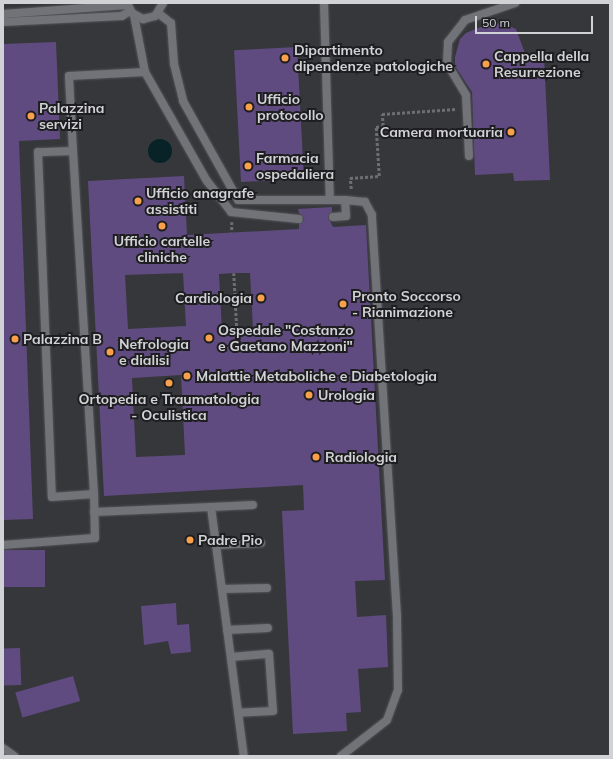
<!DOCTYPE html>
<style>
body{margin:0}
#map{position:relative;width:613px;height:759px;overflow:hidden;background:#35373b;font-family:Mulish,sans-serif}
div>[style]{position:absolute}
.water>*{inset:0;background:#072328}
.round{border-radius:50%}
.building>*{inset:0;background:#604b80;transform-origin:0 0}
.path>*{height:2.5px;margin-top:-1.25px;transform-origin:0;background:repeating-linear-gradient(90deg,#6c6e71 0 3px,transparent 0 5px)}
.roads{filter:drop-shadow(0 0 1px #535458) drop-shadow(0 0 1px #535458)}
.service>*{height:8px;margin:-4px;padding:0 4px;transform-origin:4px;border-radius:4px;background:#717378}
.minor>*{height:8px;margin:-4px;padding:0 4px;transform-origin:4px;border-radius:4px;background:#717378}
.dots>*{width:11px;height:11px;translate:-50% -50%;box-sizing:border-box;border:2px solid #1e1e20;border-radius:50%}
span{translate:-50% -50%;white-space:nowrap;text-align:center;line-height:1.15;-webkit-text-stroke:4px #1e1e20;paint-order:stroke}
.poi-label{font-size:14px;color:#d1d2d5;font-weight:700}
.left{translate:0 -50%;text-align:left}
.right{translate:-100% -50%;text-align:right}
.frame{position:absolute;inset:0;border:4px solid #d1d2d5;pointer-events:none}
.scale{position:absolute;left:475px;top:16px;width:118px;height:18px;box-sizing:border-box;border:2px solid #d1d2d5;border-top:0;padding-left:5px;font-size:12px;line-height:14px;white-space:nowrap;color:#d1d2d5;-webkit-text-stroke:3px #1e1e20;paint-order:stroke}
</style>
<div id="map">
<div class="water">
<div class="round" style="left:148px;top:139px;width:24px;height:24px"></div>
</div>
<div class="building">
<div style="clip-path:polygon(502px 23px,516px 29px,526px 56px,544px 56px,550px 180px,514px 181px,513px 173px,475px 175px,472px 92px,455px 66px,455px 57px,460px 39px,466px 33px,488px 24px)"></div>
<div style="clip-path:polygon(56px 42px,60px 139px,19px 141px,33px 519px,3px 520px,3px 44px)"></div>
<div style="left:297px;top:47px;width:132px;height:63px;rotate:87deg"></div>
<div style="clip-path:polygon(evenodd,184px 176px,187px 235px,299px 229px,299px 224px,304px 219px,299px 213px,298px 209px,332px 207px,332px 212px,328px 217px,333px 227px,366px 225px,385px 580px,355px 581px,357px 617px,386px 615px,388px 667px,358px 669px,361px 712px,346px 713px,347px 731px,293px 734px,282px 511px,304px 510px,303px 485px,104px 496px,88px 181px,184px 176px,183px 273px,186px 326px,128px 329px,125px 275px,183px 273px,184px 176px,234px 273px,250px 273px,253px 329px,222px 331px,219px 274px,234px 273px,184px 176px,181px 375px,185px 455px,136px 457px,132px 378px,181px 375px)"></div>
<div style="left:45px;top:550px;width:37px;height:42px;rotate:90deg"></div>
<div style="clip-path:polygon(176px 603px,177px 625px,189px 624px,191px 652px,171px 654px,168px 641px,144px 645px,141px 606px)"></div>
<div style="left:20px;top:648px;width:37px;height:17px;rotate:88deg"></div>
<div style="left:73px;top:676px;width:26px;height:60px;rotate:74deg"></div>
</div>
<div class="path">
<div style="left:351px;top:189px;width:11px;rotate:-95deg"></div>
<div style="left:350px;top:178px;width:29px;rotate:-4deg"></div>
<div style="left:379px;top:176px;width:49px;rotate:-93.5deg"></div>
<div style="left:376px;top:127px;width:7px;rotate:-8deg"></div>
<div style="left:383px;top:126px;width:12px;rotate:-95deg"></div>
<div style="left:382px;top:114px;width:74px;rotate:-3.9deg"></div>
<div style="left:232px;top:222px;width:10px;rotate:90deg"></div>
<div style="left:234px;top:273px;width:57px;rotate:87deg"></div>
</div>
<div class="roads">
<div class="service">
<div style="left:324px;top:3px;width:197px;rotate:88.3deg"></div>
<div style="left:158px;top:13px;width:16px;rotate:38deg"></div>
<div style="left:171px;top:23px;width:41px;rotate:85.8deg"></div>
<div style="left:174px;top:64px;width:38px;rotate:76deg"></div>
<div style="left:183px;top:101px;width:113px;rotate:60.9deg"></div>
<div style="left:238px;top:200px;width:107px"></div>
<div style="left:345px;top:200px;width:16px;rotate:86deg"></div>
<div style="left:346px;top:216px;width:13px;rotate:176deg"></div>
<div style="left:3px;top:14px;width:124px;rotate:-4.2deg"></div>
<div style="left:134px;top:15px;width:58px;rotate:79.1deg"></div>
<div style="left:145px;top:72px;width:125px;rotate:60.4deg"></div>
<div style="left:207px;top:181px;width:39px;rotate:52deg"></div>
<div style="left:231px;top:212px;width:68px;rotate:5.9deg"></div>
<div style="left:73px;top:151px;width:75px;rotate:-93.1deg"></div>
<div style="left:69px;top:76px;width:76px;rotate:-3deg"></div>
<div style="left:469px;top:156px;width:61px;rotate:-92.8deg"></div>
<div style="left:466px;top:95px;width:37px;rotate:-121deg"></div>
<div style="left:447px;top:63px;width:21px;rotate:-87deg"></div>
<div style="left:448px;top:42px;width:28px;rotate:-52deg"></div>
<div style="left:465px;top:20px;width:53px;rotate:-18.8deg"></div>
<div style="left:211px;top:507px;width:42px;rotate:-2.7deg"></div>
<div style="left:94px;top:512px;width:117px;rotate:-2.4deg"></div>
<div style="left:211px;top:507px;width:251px;rotate:82.5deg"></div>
<div style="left:3px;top:545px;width:92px;rotate:-4.4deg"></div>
<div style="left:95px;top:538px;width:44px;rotate:-91.3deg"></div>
<div style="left:94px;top:494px;width:344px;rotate:-93.5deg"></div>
<div style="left:73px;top:151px;width:35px;rotate:178deg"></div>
<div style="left:38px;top:152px;width:345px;rotate:87.7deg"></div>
<div style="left:52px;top:497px;width:42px;rotate:-4.1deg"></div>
<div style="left:216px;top:545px;width:45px;rotate:-2.5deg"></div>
<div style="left:222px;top:589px;width:45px;rotate:-1.3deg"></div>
<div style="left:227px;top:630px;width:41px;rotate:-2.8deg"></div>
<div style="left:231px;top:657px;width:38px;rotate:-5deg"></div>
<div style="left:269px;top:654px;width:57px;rotate:86deg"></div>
<div style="left:273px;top:711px;width:35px;rotate:177deg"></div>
<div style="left:3px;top:748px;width:14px;rotate:36deg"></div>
<div style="left:341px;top:756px;width:58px;rotate:-38deg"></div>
<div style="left:387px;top:720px;width:32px;rotate:-70deg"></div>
<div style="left:398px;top:690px;width:74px;rotate:-90.8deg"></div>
<div style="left:397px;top:616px;width:402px;rotate:-93.6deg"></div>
<div style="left:372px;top:215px;width:15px;rotate:-118deg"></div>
<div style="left:365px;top:202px;width:20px;rotate:-174deg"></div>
</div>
<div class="minor">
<div style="left:127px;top:3px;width:11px;rotate:63deg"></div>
<div style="left:132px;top:13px;width:13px;rotate:29deg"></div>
<div style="left:143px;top:19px;width:12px;rotate:-14deg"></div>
<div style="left:155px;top:16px;width:15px;rotate:-58deg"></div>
<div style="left:3px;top:22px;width:119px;rotate:-2.9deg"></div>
<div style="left:122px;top:16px;width:9px;rotate:-32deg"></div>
</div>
</div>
<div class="dots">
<div style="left:285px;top:58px;background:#f9a04d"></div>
<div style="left:486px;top:64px;background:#f9a04d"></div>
<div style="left:249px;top:107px;background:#f9a04d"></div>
<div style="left:31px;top:116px;background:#f9a04d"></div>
<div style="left:511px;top:132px;background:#f9a04d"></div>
<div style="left:248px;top:166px;background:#f9a04d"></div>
<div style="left:138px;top:201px;background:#f9a04d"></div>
<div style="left:162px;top:226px;background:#f9a04d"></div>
<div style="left:261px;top:298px;background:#f9a04d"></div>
<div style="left:343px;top:304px;background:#f9a04d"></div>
<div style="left:209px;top:338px;background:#f9a04d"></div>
<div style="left:15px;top:339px;background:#f9a04d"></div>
<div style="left:110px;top:352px;background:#f9a04d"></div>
<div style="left:187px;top:376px;background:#f9a04d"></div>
<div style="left:169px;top:383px;background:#f9a04d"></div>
<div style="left:309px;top:395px;background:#f9a04d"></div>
<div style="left:316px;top:457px;background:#f9a04d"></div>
<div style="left:190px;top:540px;background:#f9a04d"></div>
</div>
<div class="poi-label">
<span class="left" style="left:294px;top:58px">Dipartimento<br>dipendenze patologiche</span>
<span class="left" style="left:494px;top:64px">Cappella della<br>Resurrezione</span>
<span class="left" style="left:257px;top:107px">Ufficio<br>protocollo</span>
<span class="left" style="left:39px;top:116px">Palazzina<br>servizi</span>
<span class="right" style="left:503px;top:132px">Camera mortuaria</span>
<span class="left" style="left:256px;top:166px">Farmacia<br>ospedaliera</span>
<span class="left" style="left:146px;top:201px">Ufficio anagrafe<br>assistiti</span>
<span style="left:162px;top:249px">Ufficio cartelle<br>cliniche</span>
<span class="left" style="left:352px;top:304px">Pronto Soccorso<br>- Rianimazione</span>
<span class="right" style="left:252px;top:298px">Cardiologia</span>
<span class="left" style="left:218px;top:338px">Ospedale "Costanzo<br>e Gaetano Mazzoni"</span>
<span class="left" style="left:23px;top:339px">Palazzina B</span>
<span class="left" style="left:119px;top:352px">Nefrologia<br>e dialisi</span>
<span class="left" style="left:196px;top:376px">Malattie Metaboliche e Diabetologia</span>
<span class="left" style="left:318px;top:395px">Urologia</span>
<span style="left:169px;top:407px">Ortopedia e Traumatologia<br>- Oculistica</span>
<span class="left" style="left:325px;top:457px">Radiologia</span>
<span class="left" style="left:198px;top:540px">Padre Pio</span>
</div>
<div class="frame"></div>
<div class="scale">50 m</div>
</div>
